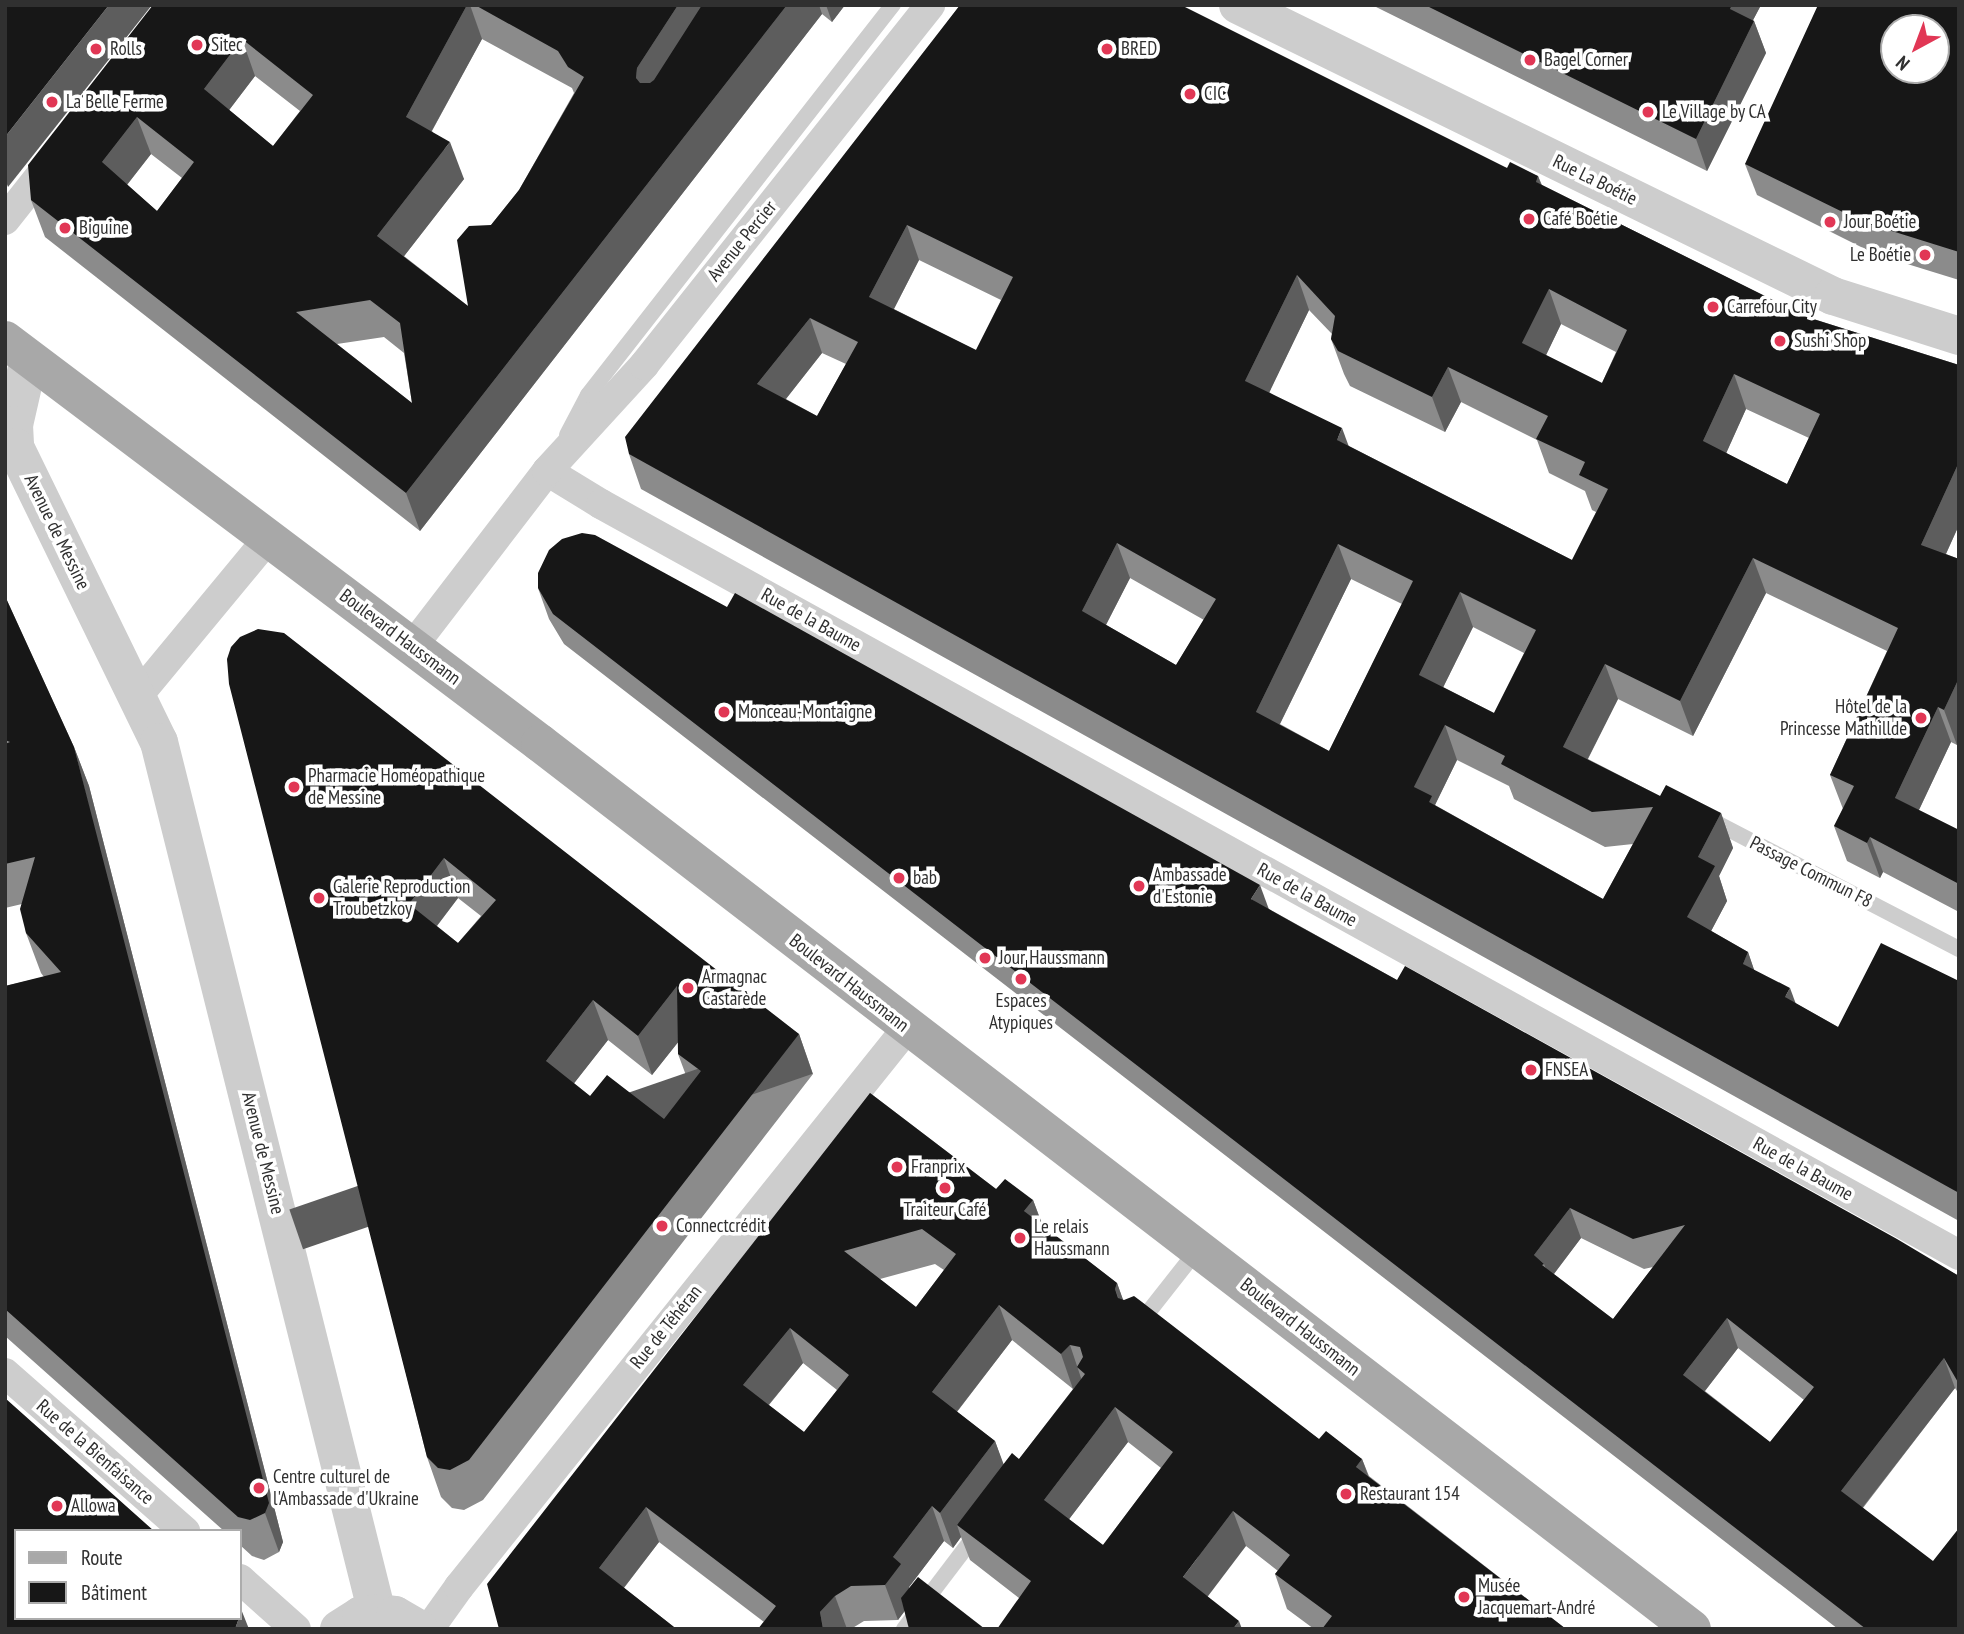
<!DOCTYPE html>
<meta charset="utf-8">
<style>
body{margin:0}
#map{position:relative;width:1964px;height:1634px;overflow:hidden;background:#fff;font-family:"PT Sans Narrow",sans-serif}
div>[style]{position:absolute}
.service>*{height:16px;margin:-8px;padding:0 8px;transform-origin:8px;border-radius:8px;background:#cdcdcd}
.minor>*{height:30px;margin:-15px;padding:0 15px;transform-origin:15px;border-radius:15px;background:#cdcdcd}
.tertiary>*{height:38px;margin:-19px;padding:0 19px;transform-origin:19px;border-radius:19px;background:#cdcdcd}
.primary>*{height:38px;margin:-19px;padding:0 19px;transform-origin:19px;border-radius:19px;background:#a8a8a8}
.wall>*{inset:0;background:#8b8b8b}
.shaded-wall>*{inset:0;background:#5d5d5d;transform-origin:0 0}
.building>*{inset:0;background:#171717}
.dots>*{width:19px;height:19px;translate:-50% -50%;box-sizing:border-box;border:4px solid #fff;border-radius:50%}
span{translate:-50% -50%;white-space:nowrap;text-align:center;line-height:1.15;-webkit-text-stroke:7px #fff;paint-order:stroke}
.poi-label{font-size:19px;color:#303030}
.left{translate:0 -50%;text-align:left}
.right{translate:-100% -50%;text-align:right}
.street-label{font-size:19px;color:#303030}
.frame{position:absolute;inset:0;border:7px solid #303030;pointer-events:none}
.legend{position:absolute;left:14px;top:1529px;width:228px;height:91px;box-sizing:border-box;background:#fff;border:2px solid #acacac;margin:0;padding:9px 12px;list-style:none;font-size:21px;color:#303030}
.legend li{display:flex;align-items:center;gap:14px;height:35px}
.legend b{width:35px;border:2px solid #acacac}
.north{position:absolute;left:1880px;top:14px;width:70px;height:70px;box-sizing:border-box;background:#fff;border:2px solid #acacac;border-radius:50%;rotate:221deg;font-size:19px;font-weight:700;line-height:28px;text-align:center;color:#303030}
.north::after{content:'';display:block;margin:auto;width:24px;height:32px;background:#e13755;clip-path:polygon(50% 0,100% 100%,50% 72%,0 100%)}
</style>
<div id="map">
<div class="service">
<div style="left:567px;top:435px;width:45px;rotate:-62.3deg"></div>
<div style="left:588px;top:395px;width:495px;rotate:-52deg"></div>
<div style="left:1709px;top:819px;width:282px;rotate:27.5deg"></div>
<div style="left:1139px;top:1324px;width:95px;rotate:-51.8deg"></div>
<div style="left:904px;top:1629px;width:121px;rotate:-52.8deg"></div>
</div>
<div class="minor">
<div style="left:5px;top:220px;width:80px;rotate:-51.6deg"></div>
<div style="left:547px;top:471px;width:63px;rotate:31.4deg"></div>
<div style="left:601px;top:504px;width:1552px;rotate:28.94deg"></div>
<div style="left:412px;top:647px;width:222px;rotate:-52.5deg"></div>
<div style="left:547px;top:471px;width:144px;rotate:-47.5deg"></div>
<div style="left:644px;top:365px;width:460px;rotate:-51.5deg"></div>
<div style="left:136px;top:698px;width:209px;rotate:-50.4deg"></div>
<div style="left:5px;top:1373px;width:240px;rotate:41.3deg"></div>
<div style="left:240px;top:1579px;width:75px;rotate:41.8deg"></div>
<div style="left:429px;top:1629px;width:52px;rotate:-54.5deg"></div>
<div style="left:459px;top:1587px;width:716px;rotate:-51.29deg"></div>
</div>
<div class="tertiary">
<div style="left:1238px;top:5px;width:662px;rotate:26.06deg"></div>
<div style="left:1833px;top:296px;width:132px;rotate:17.6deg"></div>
<div style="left:29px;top:359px;width:68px;rotate:102.8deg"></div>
<div style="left:14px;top:425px;width:22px;rotate:87deg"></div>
<div style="left:15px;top:447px;width:328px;rotate:64deg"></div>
<div style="left:159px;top:742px;width:898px;rotate:75.95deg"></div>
<div style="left:339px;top:1629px;width:26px;rotate:-32deg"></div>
<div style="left:361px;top:1615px;width:16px;rotate:-7deg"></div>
<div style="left:377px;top:1613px;width:18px;rotate:6deg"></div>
<div style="left:395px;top:1615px;width:28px;rotate:30deg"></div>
</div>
<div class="primary">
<div style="left:5px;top:340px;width:670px;rotate:36.99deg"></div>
<div style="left:540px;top:743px;width:1453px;rotate:37.56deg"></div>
</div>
<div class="wall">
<div style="clip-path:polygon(evenodd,153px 5px,845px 5px,832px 22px,822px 14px,420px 531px,45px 237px,31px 200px,153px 5px,482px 39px,572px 88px,574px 93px,519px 190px,491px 225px,468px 306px,404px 256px,464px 179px,432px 131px,482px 39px,153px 5px,255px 76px,300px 111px,273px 146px,229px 110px,255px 76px,153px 5px,151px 154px,182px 178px,157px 211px,127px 185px,151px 154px,153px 5px,384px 337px,404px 353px,412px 403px,337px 344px,384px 337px)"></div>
<div style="clip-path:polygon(evenodd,960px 5px,1507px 168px,1538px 176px,1542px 185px,1807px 317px,1959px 365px,1959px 525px,1946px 554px,1959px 559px,1959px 741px,1957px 745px,1951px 742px,1919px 810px,1959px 830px,1959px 912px,1883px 872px,1880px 878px,1847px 861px,1834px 826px,1843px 809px,1830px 775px,1887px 651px,1766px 593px,1693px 736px,1618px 699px,1588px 759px,1660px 796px,1721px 813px,1733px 848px,1719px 876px,1727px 901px,1711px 931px,1748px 952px,1754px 970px,1795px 1003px,1838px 1027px,1959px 981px,1959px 1221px,641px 489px,629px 454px,960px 5px,919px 260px,1001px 300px,976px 350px,894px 309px,919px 260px,960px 5px,1309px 310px,1332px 334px,1331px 339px,1344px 374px,1350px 386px,1445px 432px,1461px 402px,1537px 440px,1549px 473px,1585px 491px,1592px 510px,1596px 512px,1572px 560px,1349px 446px,1269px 392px,1309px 310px,960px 5px,1561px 324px,1616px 352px,1602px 383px,1546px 355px,1561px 324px,960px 5px,822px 353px,846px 364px,817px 416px,786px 399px,822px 353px,960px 5px,1746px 409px,1809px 438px,1787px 484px,1726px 453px,1746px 409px,960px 5px,1130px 578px,1204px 620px,1176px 665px,1106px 625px,1130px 578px,960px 5px,1351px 579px,1402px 604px,1329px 751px,1280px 724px,1351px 579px,960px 5px,1473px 627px,1524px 653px,1494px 713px,1443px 687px,1473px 627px,960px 5px,1457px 760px,1509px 786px,1514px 799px,1605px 847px,1633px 844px,1603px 899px,1435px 805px,1457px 760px)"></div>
<div style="clip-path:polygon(1372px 5px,1761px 5px,1753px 20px,1754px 21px,1766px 53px,1707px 171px)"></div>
<div style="clip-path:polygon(1959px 5px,1959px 280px,1875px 254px,1757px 195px,1745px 164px)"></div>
<div style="clip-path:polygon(evenodd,538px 588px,1269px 909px,1397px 980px,1959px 1276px,1959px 1394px,1955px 1388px,1863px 1508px,1959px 1629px,1838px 1629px,564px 644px,549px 619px,538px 588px,1581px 1238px,1644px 1269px,1653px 1267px,1613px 1319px,1554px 1274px,1581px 1238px,538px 588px,1738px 1348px,1804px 1400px,1770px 1442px,1705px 1391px,1738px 1348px)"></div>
<div style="clip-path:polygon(5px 596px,74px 747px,89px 786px,283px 1542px,279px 1552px,264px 1560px,252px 1556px,240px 1545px,240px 1531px,224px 1531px,5px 1336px,5px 986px,44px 977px,41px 973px,26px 933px,22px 904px,5px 908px)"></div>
<div style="clip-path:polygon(evenodd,227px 659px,799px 1034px,813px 1074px,483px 1500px,464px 1510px,452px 1508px,441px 1497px,427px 1457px,227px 659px,458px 898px,481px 916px,458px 943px,437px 926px,458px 898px,227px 659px,608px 1040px,652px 1075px,678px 1042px,678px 1054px,690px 1086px,664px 1119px,590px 1096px,574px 1083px,608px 1040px)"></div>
<div style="clip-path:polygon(evenodd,870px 1093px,996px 1189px,1033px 1200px,1043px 1226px,1117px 1283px,1123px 1300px,1319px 1439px,1362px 1459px,1369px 1476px,1566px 1629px,1314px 1629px,1287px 1609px,1275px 1574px,1278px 1571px,1246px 1546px,1019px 1598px,970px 1560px,961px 1537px,953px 1548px,944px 1541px,909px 1587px,904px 1611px,898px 1620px,864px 1621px,851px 1629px,758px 1629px,764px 1622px,659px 1542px,624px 1588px,674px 1627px,675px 1629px,499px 1629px,870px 1093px,935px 1264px,944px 1270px,916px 1307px,880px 1279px,935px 1264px,870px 1093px,1012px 1340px,1073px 1389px,1019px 1459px,1003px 1464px,995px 1441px,957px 1412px,1012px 1340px,870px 1093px,803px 1363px,837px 1390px,804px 1432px,769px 1405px,803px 1363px,870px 1093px,1128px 1442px,1161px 1468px,1103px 1545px,1069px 1519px,1128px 1442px)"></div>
</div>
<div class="shaded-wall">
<div style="clip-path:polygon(109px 5px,152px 5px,8px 187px,5px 179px,5px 137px)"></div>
<div style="clip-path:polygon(467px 5px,470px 5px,482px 39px,419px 154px,406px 117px)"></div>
<div style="clip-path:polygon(678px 5px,716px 5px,649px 115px,636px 78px,637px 68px)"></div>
<div style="clip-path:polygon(787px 5px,819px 5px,822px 14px,420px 531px,406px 493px)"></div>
<div style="clip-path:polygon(826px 5px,845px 5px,832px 22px)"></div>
<div style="clip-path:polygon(1732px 5px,1761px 5px,1742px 41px,1730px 9px)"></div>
<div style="clip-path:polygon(1754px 21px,1766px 53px,1707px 171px,1696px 139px)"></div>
<div style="clip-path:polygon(242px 39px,255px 76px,217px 126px,204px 89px)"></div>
<div style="clip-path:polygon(137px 117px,151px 154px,115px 200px,102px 162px)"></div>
<div style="clip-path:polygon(450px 142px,464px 179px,391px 273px,377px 236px)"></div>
<div style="clip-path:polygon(1538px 176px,1551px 211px,1536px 182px)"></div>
<div style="clip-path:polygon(907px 225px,919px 260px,882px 332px,869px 297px)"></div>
<div style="clip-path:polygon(1297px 275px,1309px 310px,1258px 416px,1245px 381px)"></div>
<div style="clip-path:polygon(1549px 289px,1561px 324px,1535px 378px,1522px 343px)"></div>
<div style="clip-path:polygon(810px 318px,822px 353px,770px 419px,757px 384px)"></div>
<div style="clip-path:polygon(1448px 367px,1461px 402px,1445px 432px,1432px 397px)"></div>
<div style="clip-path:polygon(1734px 374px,1746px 409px,1716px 476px,1703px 441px)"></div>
<div style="clip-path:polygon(1342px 428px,1355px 463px,1337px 440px)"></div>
<div style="clip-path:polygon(1959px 462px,1959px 525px,1934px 580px,1921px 545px)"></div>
<div style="clip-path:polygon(1117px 543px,1130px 578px,1095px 646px,1082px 611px)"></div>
<div style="clip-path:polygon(1338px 544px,1351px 579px,1269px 746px,1256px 712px)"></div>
<div style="clip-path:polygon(1753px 558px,1766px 593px,1693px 736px,1680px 701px)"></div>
<div style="clip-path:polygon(1460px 592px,1473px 627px,1432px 710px,1419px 675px)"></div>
<div style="clip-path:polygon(1605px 664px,1618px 699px,1576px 782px,1563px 747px)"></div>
<div style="clip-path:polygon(1959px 678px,1959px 741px,1957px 745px,1944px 710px)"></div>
<div style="clip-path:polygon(1938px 707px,1951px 742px,1908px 833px,1895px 798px)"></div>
<div style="clip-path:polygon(1445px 725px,1457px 760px,1435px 805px,1444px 831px,1414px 787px)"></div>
<div style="clip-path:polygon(74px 747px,89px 786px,283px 1542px,279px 1552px,265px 1513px)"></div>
<div style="clip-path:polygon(1721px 813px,1733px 848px,1719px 876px,1727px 901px,1700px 952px,1687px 917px,1698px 857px)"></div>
<div style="clip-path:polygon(1870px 837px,1883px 872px,1880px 878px,1867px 843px)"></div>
<div style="clip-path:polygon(444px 858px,458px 898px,423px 944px,409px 904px)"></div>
<div style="clip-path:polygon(1260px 885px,1271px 915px,1251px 899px)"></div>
<div style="clip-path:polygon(1748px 952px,1760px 987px,1743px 964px)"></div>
<div style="clip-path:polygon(677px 986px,691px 1026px,652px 1075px,638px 1036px)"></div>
<div style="clip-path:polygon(1790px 988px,1803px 1023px,1785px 997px)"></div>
<div style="clip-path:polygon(593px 1000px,608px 1040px,561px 1100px,546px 1061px)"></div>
<div style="left:799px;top:1034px;width:42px;height:539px;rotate:71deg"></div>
<div style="clip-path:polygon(1033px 1200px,1046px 1235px,1024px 1211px)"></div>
<div style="clip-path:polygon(1570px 1208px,1581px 1238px,1550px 1279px,1544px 1264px,1534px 1255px)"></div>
<div style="clip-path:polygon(1117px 1283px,1130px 1319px,1128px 1324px,1115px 1289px)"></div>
<div style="clip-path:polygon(999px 1305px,1012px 1340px,945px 1427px,932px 1392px)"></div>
<div style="clip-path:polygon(1727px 1318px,1738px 1348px,1694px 1405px,1683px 1375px)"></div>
<div style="clip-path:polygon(790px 1328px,803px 1363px,756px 1420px,743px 1385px)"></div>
<div style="clip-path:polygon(1070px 1345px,1082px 1381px,1073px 1389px,1061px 1354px)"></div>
<div style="clip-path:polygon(1944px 1358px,1955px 1388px,1852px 1521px,1841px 1491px)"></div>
<div style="clip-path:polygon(1115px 1407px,1128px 1442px,1057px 1535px,1044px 1500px)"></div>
<div style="clip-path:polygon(995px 1441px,1008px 1476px,957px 1525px,961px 1537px,953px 1548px,940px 1513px)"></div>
<div style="clip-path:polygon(1362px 1459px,1375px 1494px,1356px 1467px)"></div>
<div style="clip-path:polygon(932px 1506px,944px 1541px,909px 1587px,914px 1599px,898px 1620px,885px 1585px,893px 1557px)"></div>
<div style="clip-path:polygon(646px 1507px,659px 1542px,612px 1603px,599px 1568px)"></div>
<div style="clip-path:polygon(1233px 1511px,1246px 1546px,1196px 1612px,1183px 1577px)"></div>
<div style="clip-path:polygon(835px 1596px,847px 1629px,823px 1629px,820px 1612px)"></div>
<div style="clip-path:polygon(241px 1609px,249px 1629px,235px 1629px,239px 1618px,240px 1618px)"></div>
<div style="clip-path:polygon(1239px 1621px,1242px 1629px,1233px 1629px)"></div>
</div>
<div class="building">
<div style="clip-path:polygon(5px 5px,109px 5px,5px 137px)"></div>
<div style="clip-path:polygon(evenodd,153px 5px,467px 5px,406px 117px,450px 142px,377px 236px,468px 306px,457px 240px,469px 226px,491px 225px,519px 190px,584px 77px,568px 67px,558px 51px,475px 5px,678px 5px,637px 68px,636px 78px,640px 83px,650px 83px,654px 80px,702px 5px,787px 5px,406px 493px,31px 200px,28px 165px,153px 5px,242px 39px,313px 95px,273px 146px,204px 89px,242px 39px,153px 5px,137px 117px,194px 162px,157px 211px,102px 162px,137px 117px,153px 5px,370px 300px,400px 323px,412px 403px,296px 312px,370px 300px)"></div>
<div style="clip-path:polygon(evenodd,960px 5px,1181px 5px,1507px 168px,1510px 162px,1538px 176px,1536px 182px,1807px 317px,1959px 365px,1959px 462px,1921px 545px,1959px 559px,1959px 678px,1944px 710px,1938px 707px,1895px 798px,1959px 830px,1959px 884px,1870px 837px,1867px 843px,1834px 826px,1854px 786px,1830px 775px,1898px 628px,1753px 558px,1680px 701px,1605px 664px,1563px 747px,1660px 796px,1666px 785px,1721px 813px,1698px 857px,1715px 866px,1687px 917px,1748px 952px,1743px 964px,1790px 988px,1785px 997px,1838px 1027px,1881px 943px,1959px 981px,1959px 1193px,629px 454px,625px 437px,960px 5px,907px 225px,1013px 277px,976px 350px,869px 297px,907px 225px,960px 5px,1297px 275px,1335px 316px,1331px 339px,1338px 351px,1432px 397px,1448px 367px,1548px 416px,1536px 439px,1585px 462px,1579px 475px,1608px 489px,1572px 560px,1337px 440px,1342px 428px,1245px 381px,1297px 275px,960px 5px,1549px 289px,1627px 330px,1602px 383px,1522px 343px,1549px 289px,960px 5px,810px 318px,858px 342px,817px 416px,757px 384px,810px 318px,960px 5px,1734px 374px,1820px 414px,1787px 484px,1703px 441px,1734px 374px,960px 5px,1117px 543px,1216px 599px,1176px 665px,1082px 611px,1117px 543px,960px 5px,1338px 544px,1413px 581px,1329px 751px,1256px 712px,1338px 544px,960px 5px,1460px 592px,1536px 630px,1494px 713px,1419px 675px,1460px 592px,960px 5px,1445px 725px,1505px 756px,1501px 764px,1592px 812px,1653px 807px,1603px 899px,1429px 802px,1432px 796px,1414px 787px,1445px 725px)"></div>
<div style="clip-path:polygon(1425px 5px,1732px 5px,1730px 9px,1754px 21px,1696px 139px)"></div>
<div style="clip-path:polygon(evenodd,1818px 5px,1959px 5px,1959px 252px,1863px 222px,1745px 164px,1818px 5px,1894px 28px,1936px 28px,1936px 70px,1894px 70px,1894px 28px)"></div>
<div style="clip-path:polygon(evenodd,582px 533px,595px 535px,727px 607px,735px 593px,1260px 885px,1251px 899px,1299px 926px,1397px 980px,1405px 966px,1897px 1239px,1959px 1276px,1959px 1384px,1944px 1358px,1841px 1491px,1933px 1561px,1959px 1528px,1959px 1629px,1866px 1629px,553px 614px,538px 588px,538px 573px,549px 550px,562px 539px,582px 533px,1570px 1208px,1633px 1239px,1685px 1225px,1613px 1319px,1542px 1265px,1544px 1264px,1534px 1255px,1570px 1208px,582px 533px,1727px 1318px,1814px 1387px,1770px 1442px,1683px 1375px,1727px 1318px)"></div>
<div style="clip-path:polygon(5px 596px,74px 747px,269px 1503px,265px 1513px,250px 1520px,238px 1517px,5px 1309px,5px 986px,61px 972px,26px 933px,20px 909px,35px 857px,5px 864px,5px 744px,10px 742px,5px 740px)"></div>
<div style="clip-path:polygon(evenodd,258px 629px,284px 633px,799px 1034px,469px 1460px,450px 1470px,438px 1468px,427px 1457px,229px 684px,227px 659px,231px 647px,240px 637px,258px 629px,444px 858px,496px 900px,458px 943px,409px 904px,444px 858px,258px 629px,677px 986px,678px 1054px,701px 1071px,664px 1119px,607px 1075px,590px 1096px,546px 1061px,593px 1000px,638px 1036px,677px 986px)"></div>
<div style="clip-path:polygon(evenodd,870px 1093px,996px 1189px,1005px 1179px,1033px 1200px,1024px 1211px,1117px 1283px,1115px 1289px,1118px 1298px,1124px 1300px,1134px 1296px,1142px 1302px,1319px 1439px,1326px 1431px,1362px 1459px,1356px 1467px,1566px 1629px,1322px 1629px,1332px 1616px,1275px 1574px,1290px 1555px,1233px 1511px,1183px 1577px,1239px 1621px,1233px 1629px,997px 1629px,1031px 1581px,957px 1525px,1012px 1453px,1019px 1459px,1085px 1374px,1077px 1367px,1083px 1357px,1080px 1347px,1070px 1345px,1061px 1354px,999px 1305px,932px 1392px,995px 1441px,940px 1513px,932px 1506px,893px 1557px,901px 1564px,885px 1585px,851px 1586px,835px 1596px,820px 1612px,823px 1629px,758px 1629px,776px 1606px,646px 1507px,599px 1568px,674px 1627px,673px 1629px,499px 1629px,487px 1584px,870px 1093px,922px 1229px,956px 1254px,916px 1307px,844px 1251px,922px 1229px,870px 1093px,790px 1328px,849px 1375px,804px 1432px,743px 1385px,790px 1328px,870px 1093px,1115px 1407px,1173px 1452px,1103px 1545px,1044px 1500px,1115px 1407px)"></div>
<div style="clip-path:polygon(5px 1398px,154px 1531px,16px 1531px,16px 1618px,239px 1618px,235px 1629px,5px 1629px)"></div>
<div style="clip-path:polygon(918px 1577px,985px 1629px,909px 1629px,901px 1598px)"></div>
</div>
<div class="dots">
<div style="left:197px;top:45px;background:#e13755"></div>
<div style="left:96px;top:49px;background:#e13755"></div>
<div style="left:1107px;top:49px;background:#e13755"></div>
<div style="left:1530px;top:60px;background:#e13755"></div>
<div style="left:1190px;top:94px;background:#e13755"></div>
<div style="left:52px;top:102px;background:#e13755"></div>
<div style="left:1648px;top:112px;background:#e13755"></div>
<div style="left:1529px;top:219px;background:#e13755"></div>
<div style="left:1830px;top:222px;background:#e13755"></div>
<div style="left:65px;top:228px;background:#e13755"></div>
<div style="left:1925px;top:255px;background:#e13755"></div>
<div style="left:1713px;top:307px;background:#e13755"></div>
<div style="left:1780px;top:341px;background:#e13755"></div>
<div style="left:724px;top:712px;background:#e13755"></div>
<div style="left:1921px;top:718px;background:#e13755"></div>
<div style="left:294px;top:787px;background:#e13755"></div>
<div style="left:899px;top:878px;background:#e13755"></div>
<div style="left:1139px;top:886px;background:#e13755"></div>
<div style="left:319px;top:898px;background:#e13755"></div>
<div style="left:985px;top:958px;background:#e13755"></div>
<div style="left:1021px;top:979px;background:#e13755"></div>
<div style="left:688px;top:988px;background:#e13755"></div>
<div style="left:1531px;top:1070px;background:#e13755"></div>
<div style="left:897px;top:1167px;background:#e13755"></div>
<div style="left:945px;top:1188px;background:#e13755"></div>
<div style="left:662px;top:1226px;background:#e13755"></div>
<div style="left:1020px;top:1238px;background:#e13755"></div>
<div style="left:259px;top:1488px;background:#e13755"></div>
<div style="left:1346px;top:1494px;background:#e13755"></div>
<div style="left:57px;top:1506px;background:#e13755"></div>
<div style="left:1464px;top:1597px;background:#e13755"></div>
</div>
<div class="poi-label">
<span class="left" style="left:211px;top:45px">Sitec</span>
<span class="left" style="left:110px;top:49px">Rolls</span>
<span class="left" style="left:1121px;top:49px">BRED</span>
<span class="left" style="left:1544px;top:60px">Bagel Corner</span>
<span class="left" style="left:1204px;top:94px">CIC</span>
<span class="left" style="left:66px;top:102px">La Belle Ferme</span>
<span class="left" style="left:1662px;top:112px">Le Village by CA</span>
<span class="left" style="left:1543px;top:219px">Café Boétie</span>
<span class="left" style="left:1844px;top:222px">Jour Boétie</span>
<span class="left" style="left:79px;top:228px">Biguine</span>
<span class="right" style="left:1911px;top:255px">Le Boétie</span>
<span class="left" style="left:1727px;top:307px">Carrefour City</span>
<span class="left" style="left:1794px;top:341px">Sushi Shop</span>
<span class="right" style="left:1907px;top:718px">Hôtel de la<br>Princesse Mathillde</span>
<span class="left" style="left:738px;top:712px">Monceau-Montaigne</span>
<span class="left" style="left:308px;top:787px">Pharmacie Homéopathique<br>de Messine</span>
<span class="left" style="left:1153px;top:886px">Ambassade<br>d'Estonie</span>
<span class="left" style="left:913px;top:878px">bab</span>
<span class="left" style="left:333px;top:898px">Galerie Reproduction<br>Troubetzkoy</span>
<span class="left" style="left:999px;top:958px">Jour Haussmann</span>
<span class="left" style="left:702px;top:988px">Armagnac<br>Castarède</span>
<span style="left:1021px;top:1012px">Espaces<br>Atypiques</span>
<span class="left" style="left:1545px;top:1070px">FNSEA</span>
<span class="left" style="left:911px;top:1167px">Franprix</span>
<span style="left:945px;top:1210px">Traiteur Café</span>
<span class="left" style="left:676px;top:1226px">Connectcrédit</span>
<span class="left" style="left:1034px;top:1238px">Le relais<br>Haussmann</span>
<span class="left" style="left:273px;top:1488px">Centre culturel de<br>l'Ambassade d'Ukraine</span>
<span class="left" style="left:1360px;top:1494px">Restaurant 154</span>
<span class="left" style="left:71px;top:1506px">Allowa</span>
<span class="left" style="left:1478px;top:1597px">Musée<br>Jacquemart-André</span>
</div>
<div class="street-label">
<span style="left:1595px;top:180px;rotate:26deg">Rue La Boétie</span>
<span style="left:742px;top:241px;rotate:-51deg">Avenue Percier</span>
<span style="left:57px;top:532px;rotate:64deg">Avenue de Messine</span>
<span style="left:811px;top:620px;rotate:29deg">Rue de la Baume</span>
<span style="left:400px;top:637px;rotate:37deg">Boulevard Haussmann</span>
<span style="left:1811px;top:872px;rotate:27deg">Passage Commun F8</span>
<span style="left:1307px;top:895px;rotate:29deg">Rue de la Baume</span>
<span style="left:849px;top:983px;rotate:38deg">Boulevard Haussmann</span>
<span style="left:263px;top:1153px;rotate:76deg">Avenue de Messine</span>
<span style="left:1803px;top:1169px;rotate:29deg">Rue de la Baume</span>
<span style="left:666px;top:1327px;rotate:-51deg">Rue de Téhéran</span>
<span style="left:1300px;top:1327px;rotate:38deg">Boulevard Haussmann</span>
<span style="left:95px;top:1452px;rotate:41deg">Rue de la Bienfaisance</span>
</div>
<div class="frame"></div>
<ul class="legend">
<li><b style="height:9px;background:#a8a8a8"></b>Route</li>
<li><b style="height:19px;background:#171717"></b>Bâtiment</li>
</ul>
<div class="north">N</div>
</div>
